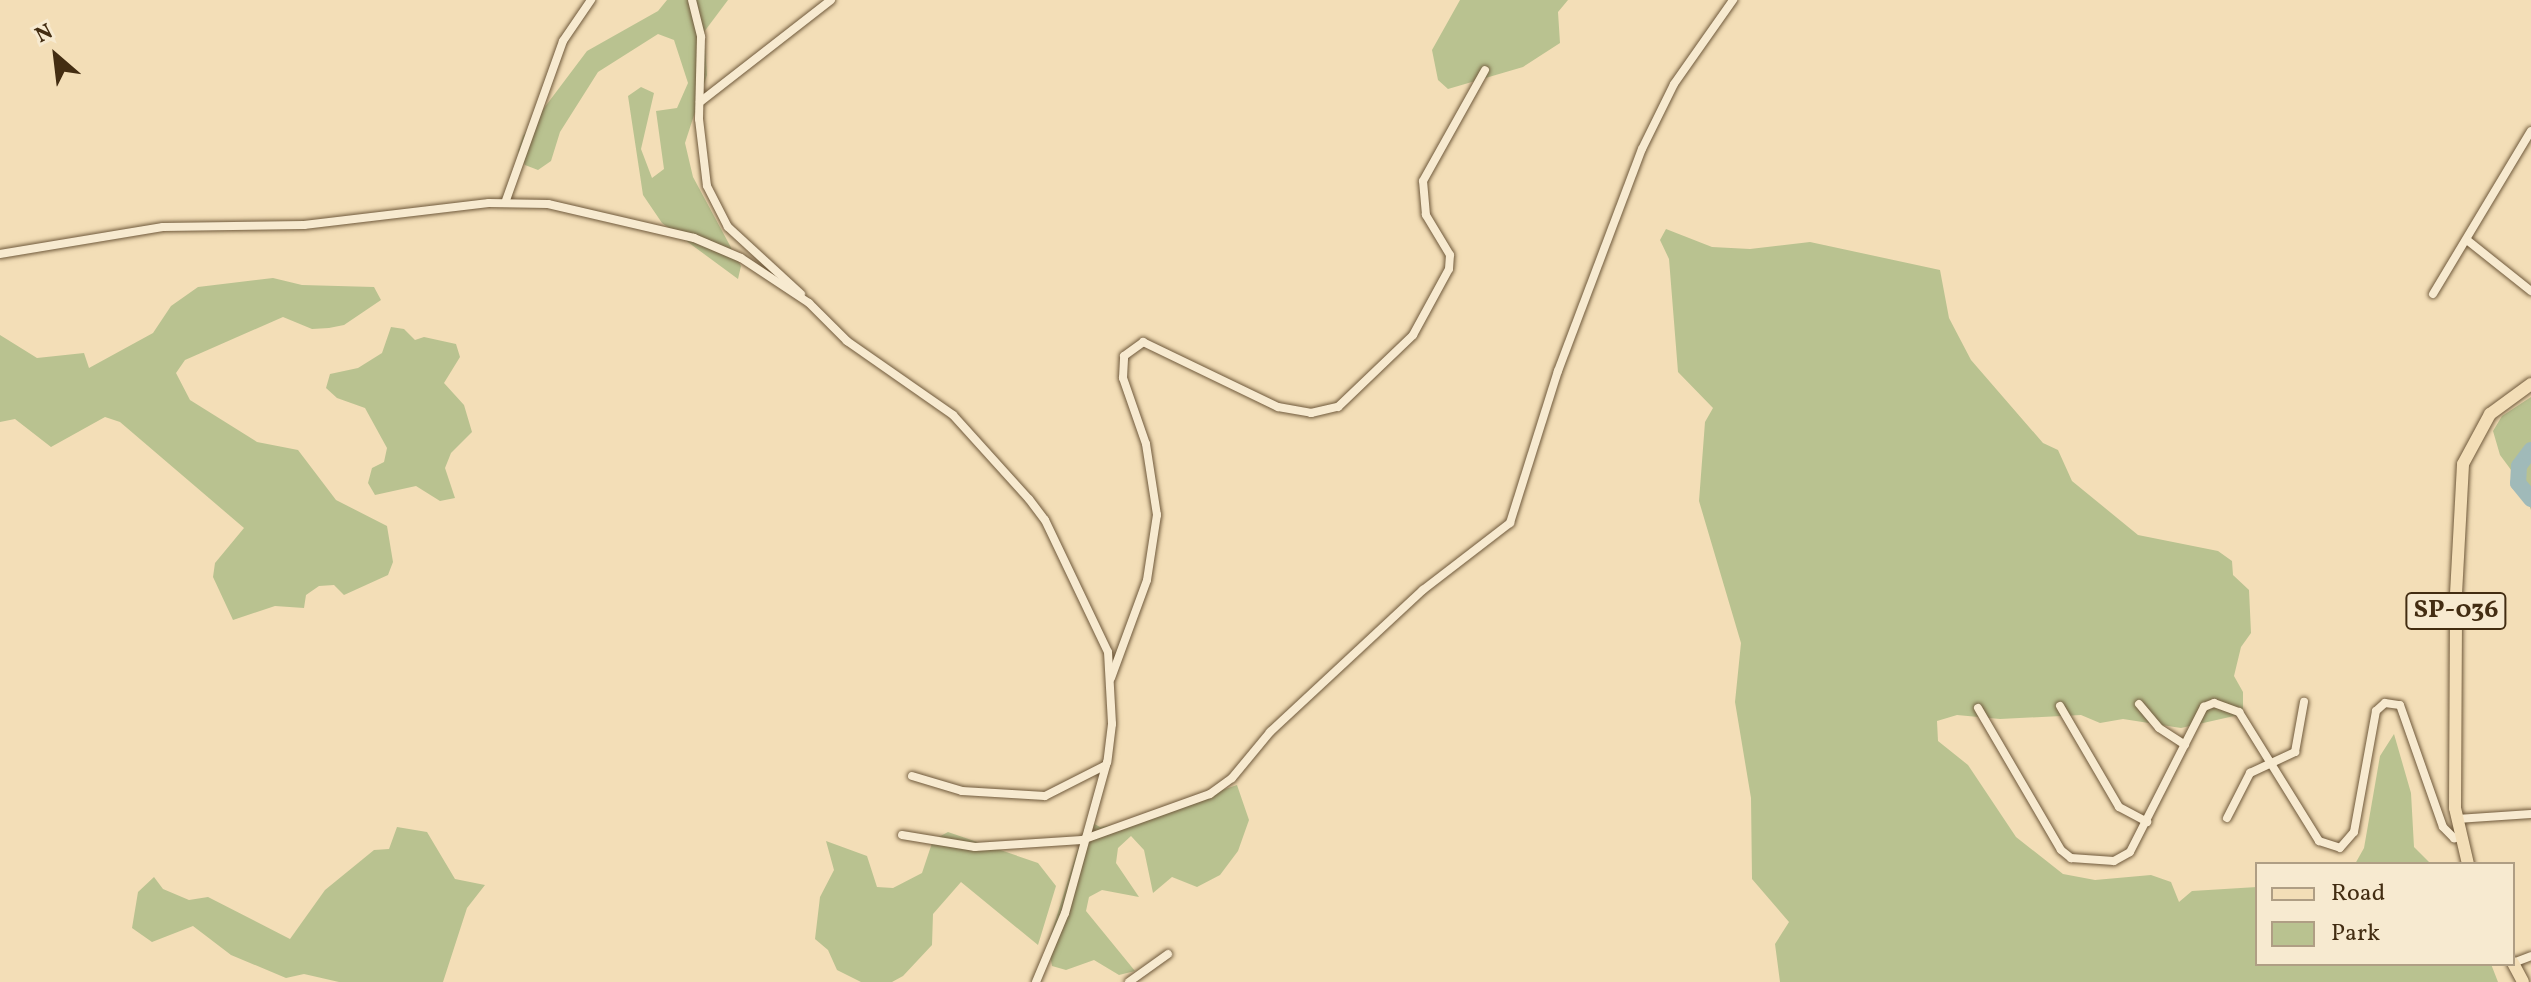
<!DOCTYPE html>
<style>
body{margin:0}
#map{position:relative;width:2531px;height:982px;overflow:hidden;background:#f3deb7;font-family:Vollkorn,serif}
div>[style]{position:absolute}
.green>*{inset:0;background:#b9c290}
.river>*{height:16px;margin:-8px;padding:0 8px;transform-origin:8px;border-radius:8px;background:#a0bab9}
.roads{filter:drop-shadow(0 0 2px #6f593b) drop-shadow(0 0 2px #6f593b)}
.minor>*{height:8px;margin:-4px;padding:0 4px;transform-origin:4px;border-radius:4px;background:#f7ead0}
.primary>*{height:12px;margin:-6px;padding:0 6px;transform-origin:6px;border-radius:6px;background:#f3deb7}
span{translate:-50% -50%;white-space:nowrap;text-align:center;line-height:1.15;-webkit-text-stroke:6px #f7ead0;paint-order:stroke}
.shield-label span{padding:2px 6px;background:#f7ead0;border:2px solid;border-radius:6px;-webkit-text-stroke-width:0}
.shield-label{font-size:26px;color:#432d12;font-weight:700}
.legend{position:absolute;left:2255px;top:862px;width:260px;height:104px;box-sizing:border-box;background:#f7ead0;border:2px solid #af9e84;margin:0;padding:10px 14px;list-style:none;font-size:24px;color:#432d12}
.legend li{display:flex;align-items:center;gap:16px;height:40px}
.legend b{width:40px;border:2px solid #af9e84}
.north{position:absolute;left:16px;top:16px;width:80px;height:80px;-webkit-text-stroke:6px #f7ead0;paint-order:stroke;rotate:332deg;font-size:22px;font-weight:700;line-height:32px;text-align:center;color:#432d12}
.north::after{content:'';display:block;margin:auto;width:28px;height:36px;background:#432d12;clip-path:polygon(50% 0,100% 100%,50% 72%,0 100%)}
</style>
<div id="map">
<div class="green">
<div style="clip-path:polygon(667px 0,728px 0,704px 32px,707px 75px,685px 143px,693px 177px,741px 266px,738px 279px,662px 223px,643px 195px,628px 96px,641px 87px,654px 93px,641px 149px,652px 178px,664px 169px,656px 111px,677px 108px,688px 83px,674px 40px,658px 34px,598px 72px,560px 132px,551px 161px,538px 170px,525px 165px,518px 151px,523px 136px,587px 51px,658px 11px)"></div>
<div style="clip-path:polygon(1460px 0,1568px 0,1558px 12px,1560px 43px,1523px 67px,1448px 89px,1438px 80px,1432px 50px)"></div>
<div style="clip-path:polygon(1666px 229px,1712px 247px,1750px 249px,1810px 242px,1940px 270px,1949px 318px,1971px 360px,2043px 443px,2058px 450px,2072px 481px,2138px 535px,2218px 551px,2232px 561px,2233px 575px,2249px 590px,2251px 633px,2241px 647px,2234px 676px,2243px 692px,2243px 714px,2181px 728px,2123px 719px,2100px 723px,2081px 715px,2000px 719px,1957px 715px,1937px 721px,1938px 741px,1968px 765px,2016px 837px,2063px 874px,2095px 880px,2151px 875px,2171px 882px,2179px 902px,2192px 891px,2257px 887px,2257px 964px,2491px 964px,2498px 982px,1780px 982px,1775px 944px,1789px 922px,1752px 879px,1751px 798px,1735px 702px,1741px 643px,1699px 501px,1705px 422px,1713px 408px,1678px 372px,1669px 259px,1660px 240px)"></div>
<div style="clip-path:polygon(273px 278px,302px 285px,374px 287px,381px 300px,344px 325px,329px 328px,312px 329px,283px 317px,185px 360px,176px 373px,190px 400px,257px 442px,298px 450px,336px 500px,387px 526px,393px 562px,388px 575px,344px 595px,334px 585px,319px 586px,306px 595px,304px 608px,275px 606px,233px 620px,213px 577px,215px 563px,244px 528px,120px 422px,105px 417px,51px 447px,15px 419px,0 422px,0 335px,37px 358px,84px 353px,89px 368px,153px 333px,171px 306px,198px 287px)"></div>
<div style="clip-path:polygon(391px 327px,404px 329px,415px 340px,424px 337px,456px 344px,460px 357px,444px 383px,464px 405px,472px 432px,451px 453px,445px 468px,455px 498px,440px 501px,416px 486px,375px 495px,368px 483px,372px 468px,384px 462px,387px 448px,365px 408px,337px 398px,326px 388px,330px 374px,358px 368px,382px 353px)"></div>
<div style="clip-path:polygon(2531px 397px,2531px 510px,2520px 482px,2500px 455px,2493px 431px,2502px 416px)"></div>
<div style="clip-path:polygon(2394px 734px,2411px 793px,2414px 847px,2431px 864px,2355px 864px,2364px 848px,2380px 756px)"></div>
<div style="clip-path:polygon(1237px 785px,1249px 820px,1238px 851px,1220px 875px,1197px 887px,1172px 877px,1153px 893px,1144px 850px,1131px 836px,1118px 848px,1116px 863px,1139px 897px,1102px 890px,1089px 897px,1086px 911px,1135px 971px,1119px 975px,1094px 960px,1066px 970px,1052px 966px,1048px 944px,1087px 820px,1100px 827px,1125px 823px)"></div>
<div style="clip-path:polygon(397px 827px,427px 832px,455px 879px,485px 885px,467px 908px,443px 982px,339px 982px,304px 974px,286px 978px,231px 955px,193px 926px,152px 942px,132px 928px,138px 892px,154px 877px,163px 889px,189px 900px,208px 897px,290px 939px,325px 890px,374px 850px,389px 849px)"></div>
<div style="clip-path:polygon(948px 832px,1038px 863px,1056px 886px,1038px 945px,961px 882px,933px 914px,932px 945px,903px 976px,892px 982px,861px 982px,837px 970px,828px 950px,815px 939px,820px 897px,834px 870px,826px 841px,867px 856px,877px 887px,893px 888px,922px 873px,933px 840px)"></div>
</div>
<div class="river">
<div style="left:2531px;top:450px;width:20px;rotate:127deg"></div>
<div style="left:2519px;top:466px;width:17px;rotate:93deg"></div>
<div style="left:2518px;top:483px;width:21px;rotate:51deg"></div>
</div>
<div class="roads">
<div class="minor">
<div style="left:692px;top:0;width:38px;rotate:76deg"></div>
<div style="left:701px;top:37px;width:82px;rotate:91.4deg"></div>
<div style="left:699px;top:119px;width:67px;rotate:83.2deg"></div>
<div style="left:707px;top:186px;width:46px;rotate:62.9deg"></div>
<div style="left:728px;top:227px;width:99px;rotate:42.5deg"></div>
<div style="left:700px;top:102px;width:166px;rotate:-37.9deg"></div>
<div style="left:505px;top:203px;width:172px;rotate:-70.3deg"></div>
<div style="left:563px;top:41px;width:50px;rotate:-55.7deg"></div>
<div style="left:2467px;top:240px;width:82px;rotate:38.6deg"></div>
<div style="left:0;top:254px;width:165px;rotate:-9.4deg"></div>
<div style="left:163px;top:227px;width:141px;rotate:-0.8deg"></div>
<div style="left:304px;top:225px;width:186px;rotate:-6.8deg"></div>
<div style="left:489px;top:203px;width:59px;rotate:1deg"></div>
<div style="left:548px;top:204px;width:150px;rotate:13.1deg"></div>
<div style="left:694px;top:238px;width:51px;rotate:23.1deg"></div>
<div style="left:741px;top:258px;width:82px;rotate:33.5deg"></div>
<div style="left:809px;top:303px;width:54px;rotate:45deg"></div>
<div style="left:847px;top:341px;width:129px;rotate:34.9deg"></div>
<div style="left:953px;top:415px;width:113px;rotate:47.9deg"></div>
<div style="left:1029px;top:499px;width:26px;rotate:53deg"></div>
<div style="left:1045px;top:520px;width:146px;rotate:64.5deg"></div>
<div style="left:1108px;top:652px;width:72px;rotate:86.8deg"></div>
<div style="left:1112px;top:724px;width:38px;rotate:97deg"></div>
<div style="left:1107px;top:762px;width:157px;rotate:105.5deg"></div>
<div style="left:1065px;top:913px;width:75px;rotate:112.8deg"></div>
<div style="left:2433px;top:294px;width:190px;rotate:-59deg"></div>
<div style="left:1111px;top:678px;width:104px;rotate:-69.8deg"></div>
<div style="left:1147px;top:580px;width:66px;rotate:-81.3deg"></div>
<div style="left:1157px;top:515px;width:72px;rotate:-98.8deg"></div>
<div style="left:1146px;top:444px;width:70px;rotate:-109.2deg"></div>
<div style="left:1123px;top:378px;width:22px;rotate:-87deg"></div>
<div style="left:1124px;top:356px;width:24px;rotate:-36deg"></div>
<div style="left:1143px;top:342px;width:150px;rotate:25.7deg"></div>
<div style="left:1278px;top:407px;width:34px;rotate:10deg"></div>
<div style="left:1311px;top:413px;width:28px;rotate:-13deg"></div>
<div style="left:1338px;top:407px;width:104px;rotate:-43.8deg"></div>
<div style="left:1413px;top:335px;width:75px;rotate:-61.4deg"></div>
<div style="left:1449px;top:269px;width:14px;rotate:-86deg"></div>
<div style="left:1450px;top:255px;width:47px;rotate:-121deg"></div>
<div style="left:1426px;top:215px;width:34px;rotate:-95deg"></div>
<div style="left:1423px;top:181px;width:127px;rotate:-60.8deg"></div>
<div style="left:2139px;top:704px;width:31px;rotate:50deg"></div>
<div style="left:2159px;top:728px;width:31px;rotate:33deg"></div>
<div style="left:2060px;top:706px;width:117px;rotate:59.7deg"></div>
<div style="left:2119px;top:807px;width:32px;rotate:28deg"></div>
<div style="left:1978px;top:708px;width:164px;rotate:59.7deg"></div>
<div style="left:2061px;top:850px;width:13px;rotate:39deg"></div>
<div style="left:2071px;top:858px;width:43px;rotate:4deg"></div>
<div style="left:2114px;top:861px;width:18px;rotate:-29deg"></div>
<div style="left:2130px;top:852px;width:163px;rotate:-63deg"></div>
<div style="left:2204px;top:707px;width:11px;rotate:-22deg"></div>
<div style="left:2214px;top:703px;width:27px;rotate:20deg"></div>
<div style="left:2239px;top:712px;width:152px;rotate:58.2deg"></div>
<div style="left:2319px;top:841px;width:22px;rotate:18deg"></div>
<div style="left:2340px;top:848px;width:21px;rotate:-49deg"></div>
<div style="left:2354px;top:832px;width:123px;rotate:-79.7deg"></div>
<div style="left:2376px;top:711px;width:12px;rotate:-42deg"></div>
<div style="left:2385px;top:703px;width:15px;rotate:8deg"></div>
<div style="left:2400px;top:705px;width:129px;rotate:70.6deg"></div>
<div style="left:2443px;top:827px;width:16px;rotate:45deg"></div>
<div style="left:2454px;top:838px;width:6px;rotate:-9deg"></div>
<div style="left:912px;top:776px;width:52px;rotate:16.7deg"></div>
<div style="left:962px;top:791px;width:83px;rotate:3.4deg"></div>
<div style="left:1045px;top:796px;width:68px;rotate:-26.9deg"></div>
<div style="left:2227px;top:818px;width:51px;rotate:-62.9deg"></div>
<div style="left:2250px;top:773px;width:50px;rotate:-25deg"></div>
<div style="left:2295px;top:752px;width:51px;rotate:-79.8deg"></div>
<div style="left:2457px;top:819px;width:74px;rotate:-3.9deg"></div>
<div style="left:902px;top:835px;width:74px;rotate:9.3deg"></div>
<div style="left:975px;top:847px;width:107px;rotate:-3.7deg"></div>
<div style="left:1082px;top:840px;width:136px;rotate:-19.8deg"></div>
<div style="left:1210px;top:794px;width:27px;rotate:-36deg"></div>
<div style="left:1232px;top:778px;width:60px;rotate:-50.4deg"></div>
<div style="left:1270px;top:732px;width:209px;rotate:-42.9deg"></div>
<div style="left:1423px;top:590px;width:110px;rotate:-37.6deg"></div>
<div style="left:1510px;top:523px;width:159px;rotate:-72.5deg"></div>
<div style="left:1558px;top:371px;width:237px;rotate:-69.3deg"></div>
<div style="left:1642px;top:149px;width:72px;rotate:-63.8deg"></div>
<div style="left:1674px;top:84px;width:103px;rotate:-54.9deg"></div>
<div style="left:2513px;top:963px;width:19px;rotate:-21deg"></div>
<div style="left:1129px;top:982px;width:48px;rotate:-35.7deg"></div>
</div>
<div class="primary">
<div style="left:2468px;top:864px;width:57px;rotate:-103.1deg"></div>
<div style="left:2455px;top:808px;width:214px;rotate:-89.7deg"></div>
<div style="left:2456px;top:594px;width:130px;rotate:-86.9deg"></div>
<div style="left:2463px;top:464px;width:57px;rotate:-61.6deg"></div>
<div style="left:2490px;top:414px;width:51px;rotate:-36.2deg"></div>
<div style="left:2513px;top:963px;width:21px;rotate:62deg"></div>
</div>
</div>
<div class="shield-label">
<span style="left:2456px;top:611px">SP-036</span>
</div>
<ul class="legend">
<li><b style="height:10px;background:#f3deb7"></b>Road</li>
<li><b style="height:22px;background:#b9c290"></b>Park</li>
</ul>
<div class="north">N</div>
</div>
